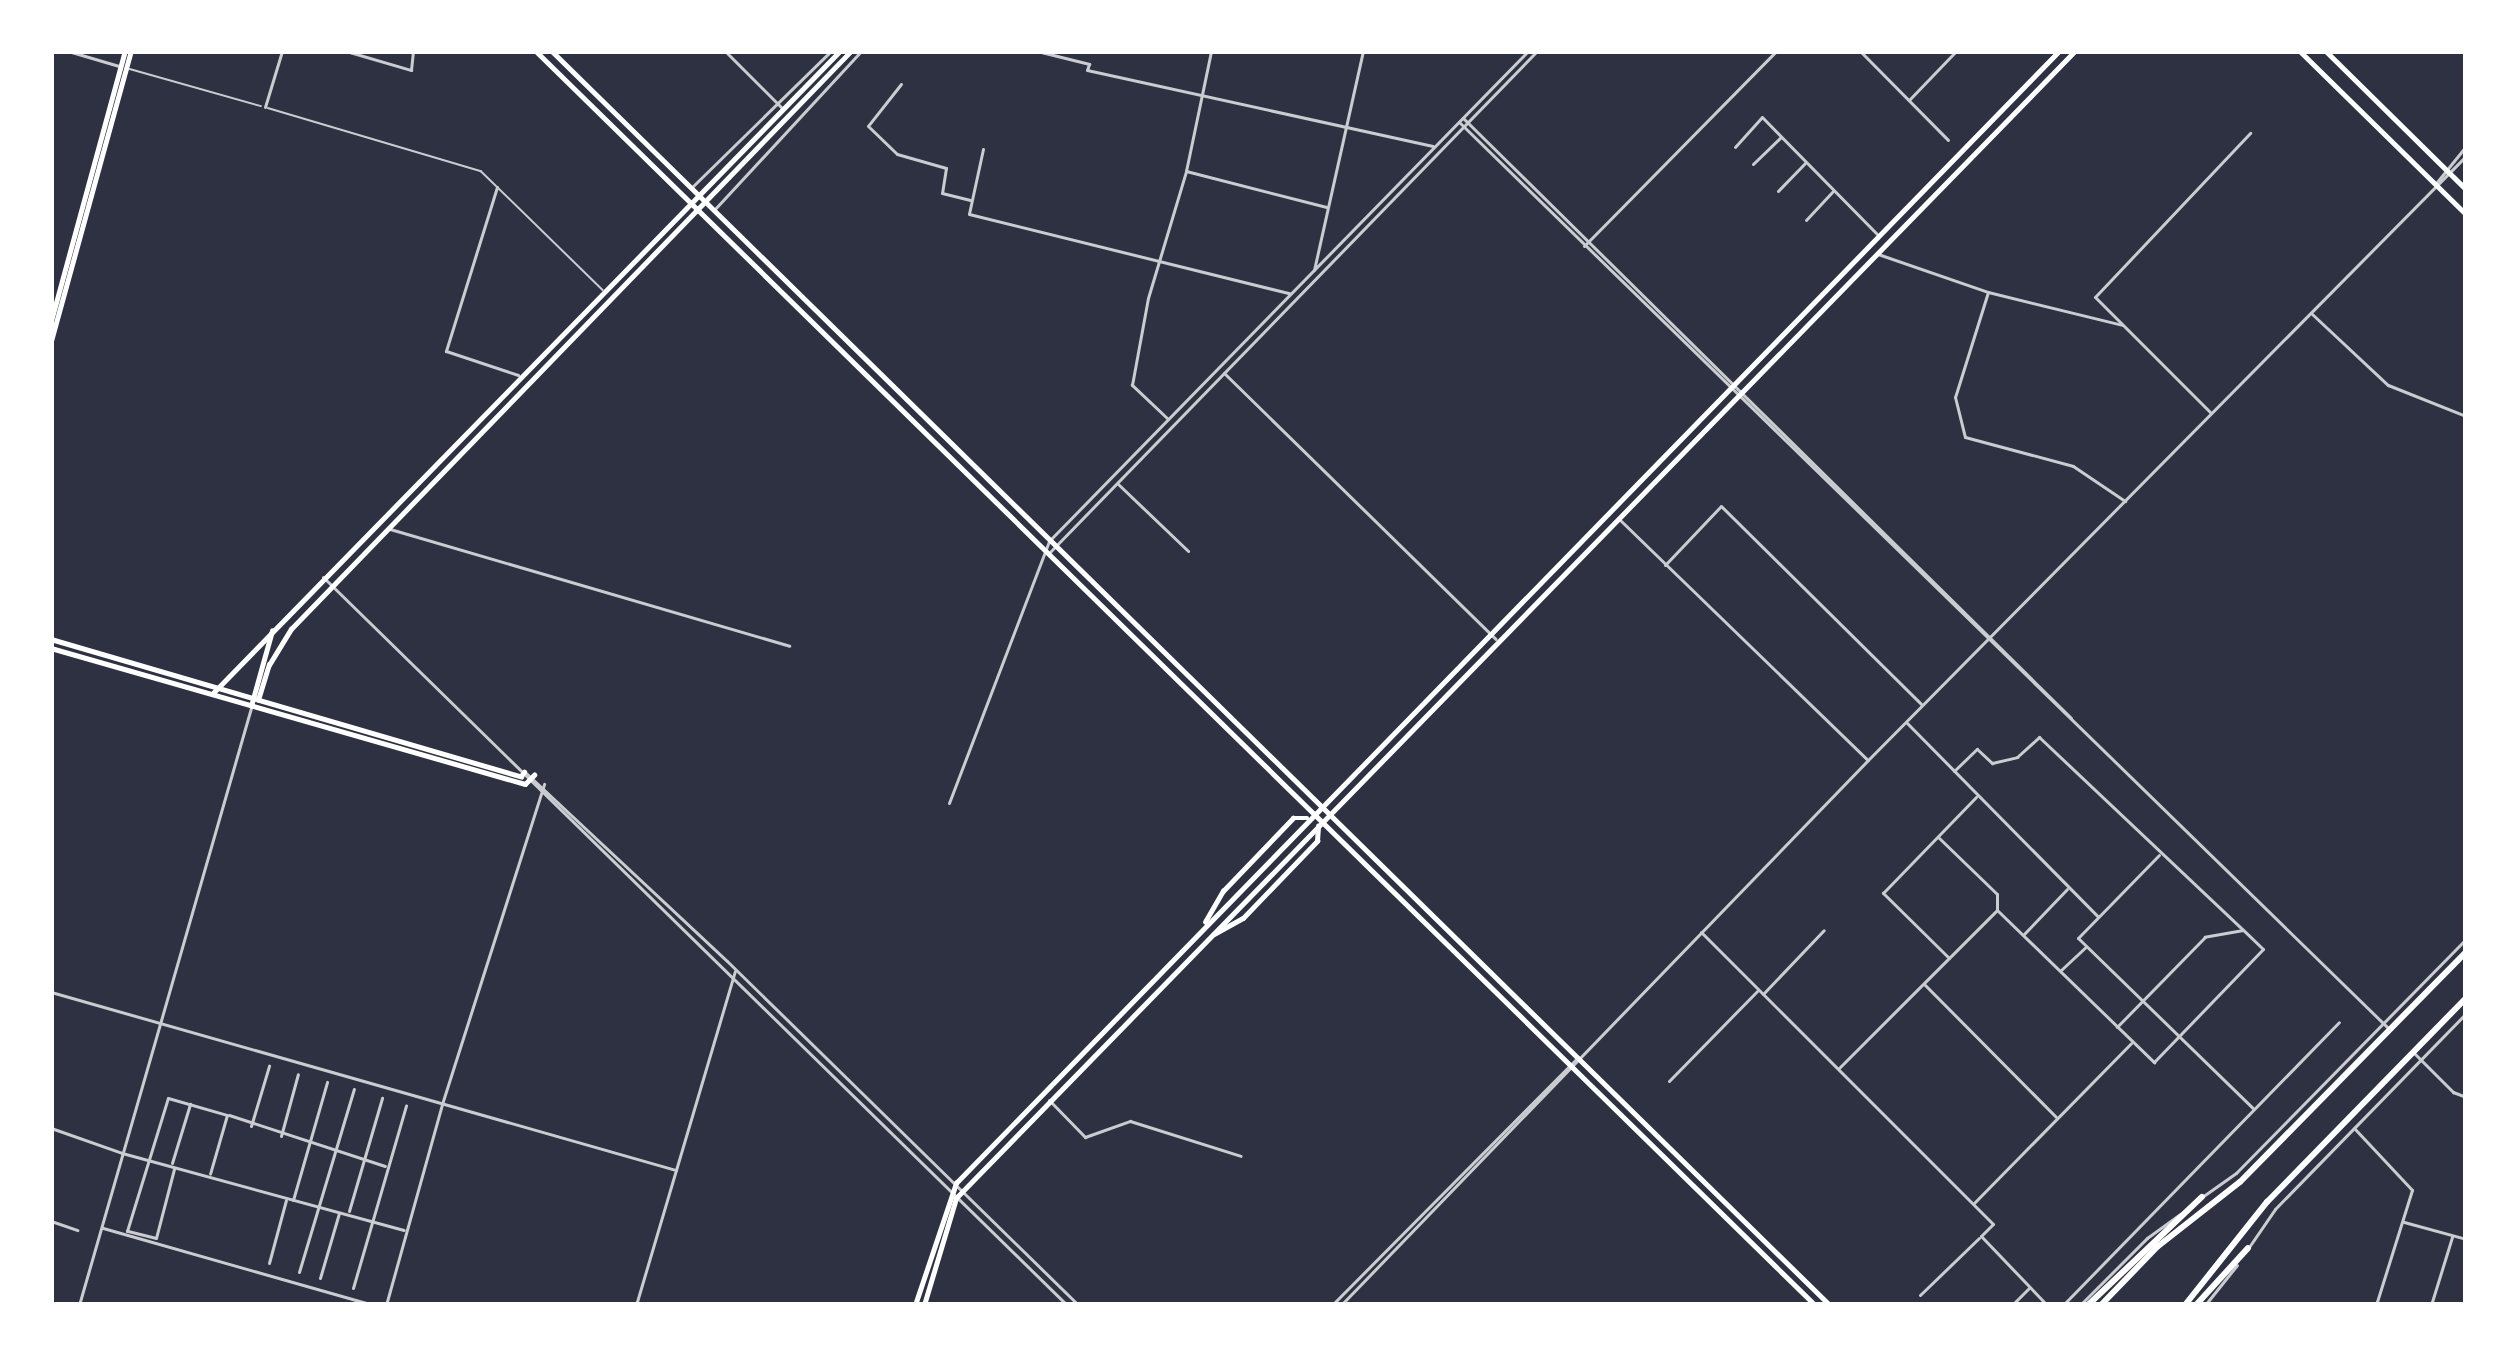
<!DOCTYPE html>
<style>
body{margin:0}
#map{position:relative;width:2517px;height:1356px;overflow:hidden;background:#2d3142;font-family:Quicksand,sans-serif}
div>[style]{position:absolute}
.pedestrian>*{height:1.5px;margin:-0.75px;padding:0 0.75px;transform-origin:0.75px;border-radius:0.75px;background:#caccd0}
.minor>*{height:3px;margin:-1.5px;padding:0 1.5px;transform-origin:1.5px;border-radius:1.5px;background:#caccd0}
.tertiary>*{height:3px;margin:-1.5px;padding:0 1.5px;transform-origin:1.5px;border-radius:1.5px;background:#caccd0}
.secondary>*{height:4.5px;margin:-2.25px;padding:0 2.25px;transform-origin:2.25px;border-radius:2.25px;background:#fff}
.primary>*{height:4.5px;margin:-2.25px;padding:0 2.25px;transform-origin:2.25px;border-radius:2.25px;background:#fff}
.trunk>*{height:6px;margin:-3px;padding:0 3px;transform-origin:3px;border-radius:3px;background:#fff}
span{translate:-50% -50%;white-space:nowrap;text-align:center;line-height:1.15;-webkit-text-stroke:9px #fff;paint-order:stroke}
.frame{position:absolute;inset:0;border:54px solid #fff;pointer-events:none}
</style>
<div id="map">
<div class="pedestrian">
<div style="left:130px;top:69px;width:136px;rotate:15.8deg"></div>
<div style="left:268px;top:108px;width:222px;rotate:16.5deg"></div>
<div style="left:481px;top:171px;width:170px;rotate:44.3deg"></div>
</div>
<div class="minor">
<div style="left:346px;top:51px;width:68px;rotate:16.3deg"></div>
<div style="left:411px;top:70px;width:19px;rotate:-84deg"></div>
<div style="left:725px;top:51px;width:82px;rotate:45deg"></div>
<div style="left:1037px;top:51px;width:54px;rotate:14deg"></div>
<div style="left:1089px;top:64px;width:6px;rotate:108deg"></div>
<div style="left:1087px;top:70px;width:354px;rotate:12.4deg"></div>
<div style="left:901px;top:84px;width:53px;rotate:128.2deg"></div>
<div style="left:868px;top:126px;width:40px;rotate:44deg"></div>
<div style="left:897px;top:154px;width:51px;rotate:15.9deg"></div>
<div style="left:946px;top:168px;width:25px;rotate:99deg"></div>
<div style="left:942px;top:193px;width:29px;rotate:14deg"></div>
<div style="left:1909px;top:100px;width:68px;rotate:-46.2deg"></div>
<div style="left:265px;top:107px;width:59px;rotate:-73.1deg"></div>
<div style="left:1735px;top:147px;width:40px;rotate:-48deg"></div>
<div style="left:1762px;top:117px;width:164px;rotate:45.5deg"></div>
<div style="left:983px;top:149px;width:66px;rotate:102.2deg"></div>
<div style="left:969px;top:214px;width:330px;rotate:13.9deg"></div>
<div style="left:1753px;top:164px;width:39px;rotate:-44deg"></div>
<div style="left:1186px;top:171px;width:145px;rotate:14.4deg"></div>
<div style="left:497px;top:187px;width:172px;rotate:107.3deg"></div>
<div style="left:446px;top:351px;width:76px;rotate:18.4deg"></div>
<div style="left:1778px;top:191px;width:40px;rotate:-46deg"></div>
<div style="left:1806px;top:220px;width:40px;rotate:-47deg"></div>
<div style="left:1584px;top:246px;width:274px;rotate:-45.4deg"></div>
<div style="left:1878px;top:254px;width:116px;rotate:19.1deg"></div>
<div style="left:1988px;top:292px;width:138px;rotate:13.8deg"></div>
<div style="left:1314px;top:270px;width:224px;rotate:-77.4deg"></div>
<div style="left:1988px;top:292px;width:110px;rotate:107.4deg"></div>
<div style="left:1955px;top:397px;width:41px;rotate:76deg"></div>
<div style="left:1965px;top:437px;width:112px;rotate:15deg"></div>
<div style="left:2073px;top:466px;width:63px;rotate:33.9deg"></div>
<div style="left:2312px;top:314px;width:104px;rotate:43.1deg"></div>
<div style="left:2388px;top:385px;width:84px;rotate:21.7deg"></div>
<div style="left:2211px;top:413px;width:164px;rotate:-135deg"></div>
<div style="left:2095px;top:297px;width:226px;rotate:-46.6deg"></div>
<div style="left:1168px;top:419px;width:50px;rotate:-136.6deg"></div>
<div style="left:1132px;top:385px;width:88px;rotate:-79.6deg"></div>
<div style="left:1148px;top:298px;width:133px;rotate:-73.3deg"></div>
<div style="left:1186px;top:171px;width:123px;rotate:-78.2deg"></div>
<div style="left:1118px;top:484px;width:97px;rotate:43.7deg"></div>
<div style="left:1619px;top:519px;width:345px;rotate:44.1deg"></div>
<div style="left:390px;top:529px;width:416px;rotate:16.3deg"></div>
<div style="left:1665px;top:565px;width:81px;rotate:-46.5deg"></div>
<div style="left:1721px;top:506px;width:281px;rotate:44.7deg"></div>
<div style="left:1907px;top:723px;width:272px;rotate:45.4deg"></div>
<div style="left:1954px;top:771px;width:32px;rotate:-44deg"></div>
<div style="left:1977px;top:749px;width:21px;rotate:43deg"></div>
<div style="left:1992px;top:763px;width:26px;rotate:-13deg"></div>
<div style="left:2017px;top:757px;width:30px;rotate:-42deg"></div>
<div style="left:2039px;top:737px;width:279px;rotate:43.4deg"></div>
<div style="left:1938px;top:837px;width:82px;rotate:44deg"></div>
<div style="left:1997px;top:894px;width:16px;rotate:90deg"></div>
<div style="left:1997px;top:910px;width:219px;rotate:44.1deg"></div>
<div style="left:2154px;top:1062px;width:157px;rotate:-46deg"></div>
<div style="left:2263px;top:949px;width:28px;rotate:-136deg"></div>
<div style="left:2243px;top:930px;width:39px;rotate:170deg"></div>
<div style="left:2205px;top:937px;width:126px;rotate:134.4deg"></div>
<div style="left:2159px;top:855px;width:116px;rotate:134.3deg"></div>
<div style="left:2078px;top:938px;width:245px;rotate:44.2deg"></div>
<div style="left:1701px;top:932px;width:413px;rotate:45deg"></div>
<div style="left:1993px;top:1224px;width:17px;rotate:135deg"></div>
<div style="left:1981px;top:1236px;width:95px;rotate:46.3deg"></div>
<div style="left:2024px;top:934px;width:62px;rotate:-46.3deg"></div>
<div style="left:1949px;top:958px;width:93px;rotate:-135.4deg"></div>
<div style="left:1883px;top:893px;width:134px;rotate:-45.9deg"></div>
<div style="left:2061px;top:970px;width:33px;rotate:-43deg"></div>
<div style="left:1924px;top:984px;width:187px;rotate:45.2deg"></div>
<div style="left:1763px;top:994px;width:88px;rotate:-46.4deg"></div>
<div style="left:1839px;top:1068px;width:223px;rotate:-45deg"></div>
<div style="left:1669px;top:1081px;width:126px;rotate:-45.6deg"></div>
<div style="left:1049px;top:1100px;width:52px;rotate:45.8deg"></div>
<div style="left:1085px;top:1137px;width:48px;rotate:-19.6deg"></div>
<div style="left:1130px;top:1121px;width:116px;rotate:17.5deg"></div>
<div style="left:229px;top:1115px;width:164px;rotate:18.1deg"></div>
<div style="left:251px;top:1126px;width:63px;rotate:-73.3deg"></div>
<div style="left:51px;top:1128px;width:75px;rotate:19.4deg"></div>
<div style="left:122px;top:1153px;width:292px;rotate:15.3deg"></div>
<div style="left:281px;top:1136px;width:64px;rotate:-74.7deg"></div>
<div style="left:172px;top:1163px;width:62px;rotate:-73deg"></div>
<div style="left:174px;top:1169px;width:71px;rotate:104.6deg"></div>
<div style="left:156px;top:1238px;width:30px;rotate:-166deg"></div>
<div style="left:127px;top:1231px;width:139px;rotate:-72.9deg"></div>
<div style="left:168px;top:1098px;width:61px;rotate:16.1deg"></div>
<div style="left:227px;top:1115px;width:61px;rotate:106.1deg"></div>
<div style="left:2202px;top:1197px;width:42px;rotate:-35.2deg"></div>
<div style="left:2236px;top:1173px;width:328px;rotate:-45.5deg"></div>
<div style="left:293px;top:1200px;width:123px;rotate:-73.9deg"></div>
<div style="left:1974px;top:1203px;width:224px;rotate:-45.5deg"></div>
<div style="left:349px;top:1211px;width:118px;rotate:-73.7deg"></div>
<div style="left:51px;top:1221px;width:28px;rotate:19deg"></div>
<div style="left:2249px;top:1247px;width:46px;rotate:-55.6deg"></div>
<div style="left:2275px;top:1209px;width:274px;rotate:-45.7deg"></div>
<div style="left:269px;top:1263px;width:65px;rotate:-74.9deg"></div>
<div style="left:299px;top:1272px;width:191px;rotate:-73.3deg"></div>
<div style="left:320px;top:1278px;width:68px;rotate:-73.7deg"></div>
<div style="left:353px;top:1288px;width:190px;rotate:-73.8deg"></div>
<div style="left:1920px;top:1295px;width:82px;rotate:-44deg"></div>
<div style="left:386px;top:1305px;width:209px;rotate:-74.4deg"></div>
<div style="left:442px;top:1104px;width:336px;rotate:-72.3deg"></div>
<div style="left:2012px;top:1305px;width:24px;rotate:-45deg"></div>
<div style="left:2063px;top:1305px;width:395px;rotate:-45.7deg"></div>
<div style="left:2080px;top:1305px;width:95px;rotate:-45deg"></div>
<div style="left:2147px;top:1238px;width:41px;rotate:-36deg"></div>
<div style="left:2205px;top:1305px;width:51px;rotate:-51.3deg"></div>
<div style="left:2431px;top:1305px;width:71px;rotate:-72.8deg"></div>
</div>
<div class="tertiary">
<div style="left:68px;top:51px;width:53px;rotate:16.4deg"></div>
<div style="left:1860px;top:51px;width:125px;rotate:45.3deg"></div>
<div style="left:1463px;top:118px;width:854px;rotate:44.62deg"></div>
<div style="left:1459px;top:122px;width:1299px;rotate:44.28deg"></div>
<div style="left:2437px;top:182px;width:46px;rotate:-51.1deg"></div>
<div style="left:691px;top:188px;width:196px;rotate:-44.4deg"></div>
<div style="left:714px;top:210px;width:217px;rotate:-47.2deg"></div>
<div style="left:1224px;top:373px;width:380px;rotate:44.4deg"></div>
<div style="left:1049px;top:553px;width:700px;rotate:-45.81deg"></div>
<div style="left:323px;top:577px;width:1041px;rotate:44.38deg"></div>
<div style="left:526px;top:773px;width:275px;rotate:43.1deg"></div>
<div style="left:727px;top:961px;width:491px;rotate:44.4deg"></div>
<div style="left:949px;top:803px;width:280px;rotate:-69.1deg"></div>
<div style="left:1049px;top:541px;width:685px;rotate:-45.65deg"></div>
<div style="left:51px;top:992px;width:650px;rotate:15.9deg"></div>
<div style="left:2413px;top:1052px;width:57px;rotate:45deg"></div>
<div style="left:2453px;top:1092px;width:14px;rotate:21deg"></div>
<div style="left:2354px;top:1128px;width:85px;rotate:46.9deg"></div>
<div style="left:2412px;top:1190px;width:121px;rotate:107.4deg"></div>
<div style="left:2404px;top:1222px;width:64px;rotate:15.3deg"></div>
<div style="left:103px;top:1228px;width:281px;rotate:15.9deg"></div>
<div style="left:79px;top:1305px;width:621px;rotate:-73.93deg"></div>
<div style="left:636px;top:1305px;width:348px;rotate:-73.5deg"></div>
<div style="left:1332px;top:1305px;width:348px;rotate:-45.2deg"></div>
<div style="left:1341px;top:1305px;width:758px;rotate:-45.96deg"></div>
<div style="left:1868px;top:760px;width:850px;rotate:-45.29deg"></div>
</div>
<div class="secondary">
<div style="left:2300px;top:51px;width:233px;rotate:44.5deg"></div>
<div style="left:2326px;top:51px;width:197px;rotate:44.6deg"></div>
<div style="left:51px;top:321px;width:280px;rotate:-74.7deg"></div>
<div style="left:51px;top:341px;width:301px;rotate:-74.6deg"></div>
<div style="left:51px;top:639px;width:490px;rotate:16.3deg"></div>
<div style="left:521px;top:776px;width:5px;rotate:-53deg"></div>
<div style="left:51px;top:648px;width:493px;rotate:16deg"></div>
<div style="left:525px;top:784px;width:13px;rotate:-45deg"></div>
<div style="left:213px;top:693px;width:897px;rotate:-45.68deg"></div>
<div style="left:258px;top:700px;width:37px;rotate:-73deg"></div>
<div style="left:269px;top:665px;width:42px;rotate:-58.6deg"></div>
<div style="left:291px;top:629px;width:805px;rotate:-45.91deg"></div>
<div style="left:251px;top:706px;width:78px;rotate:-74.4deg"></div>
</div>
<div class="primary">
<div style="left:536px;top:51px;width:1791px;rotate:44.43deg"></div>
<div style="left:552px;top:51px;width:1790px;rotate:44.46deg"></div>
<div style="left:1205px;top:922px;width:36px;rotate:-60deg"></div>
<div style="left:1223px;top:891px;width:101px;rotate:-46.2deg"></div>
<div style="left:1293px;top:818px;width:14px"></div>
<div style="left:1214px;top:934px;width:33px;rotate:-29deg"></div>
<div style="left:1243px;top:918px;width:107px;rotate:-46.1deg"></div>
<div style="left:1317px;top:841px;width:15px;rotate:-86deg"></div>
<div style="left:915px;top:1305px;width:129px;rotate:-71.4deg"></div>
<div style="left:956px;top:1183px;width:1581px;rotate:-45.74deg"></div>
<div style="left:924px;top:1305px;width:112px;rotate:-73.3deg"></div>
<div style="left:956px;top:1198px;width:1602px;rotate:-45.71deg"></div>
</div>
<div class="trunk">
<div style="left:2088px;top:1305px;width:157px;rotate:-43.5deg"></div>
<div style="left:2101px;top:1305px;width:81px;rotate:-46deg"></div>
<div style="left:2157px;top:1247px;width:105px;rotate:-38.1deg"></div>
<div style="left:2240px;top:1182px;width:322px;rotate:-45.5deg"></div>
<div style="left:2185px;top:1305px;width:132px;rotate:-51.5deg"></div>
<div style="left:2267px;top:1202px;width:285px;rotate:-45.7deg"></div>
<div style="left:2196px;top:1305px;width:77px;rotate:-47.6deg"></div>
</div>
<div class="frame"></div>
</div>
